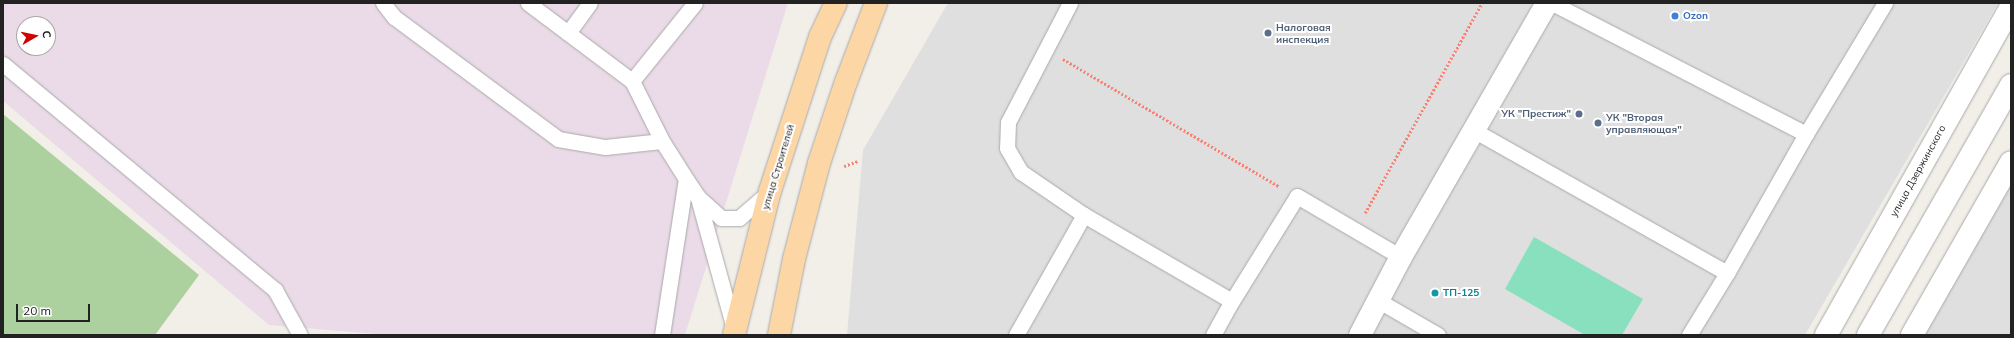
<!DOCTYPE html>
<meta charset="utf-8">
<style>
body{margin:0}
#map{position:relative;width:2014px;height:338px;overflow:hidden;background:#f2efe9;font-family:Mulish,sans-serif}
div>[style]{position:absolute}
.residential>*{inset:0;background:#e0dfdf}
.industrial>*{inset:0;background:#ebdbe8}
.forest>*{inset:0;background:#add19e}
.pitch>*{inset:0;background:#88e0be}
.path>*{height:2.5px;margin-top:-1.25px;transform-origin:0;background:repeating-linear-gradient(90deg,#fa8072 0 2px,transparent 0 4px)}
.roads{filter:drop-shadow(0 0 1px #a9a9a9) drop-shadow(0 0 1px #a9a9a9)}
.lane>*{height:15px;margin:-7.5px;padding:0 7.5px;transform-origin:7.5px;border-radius:7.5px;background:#fff}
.street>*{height:22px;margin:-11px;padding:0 11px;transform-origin:11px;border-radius:11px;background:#fff}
.primary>*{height:22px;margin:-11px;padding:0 11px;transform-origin:11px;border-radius:11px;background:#fcd6a4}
.dots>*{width:11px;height:11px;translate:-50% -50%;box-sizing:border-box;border:2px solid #fff;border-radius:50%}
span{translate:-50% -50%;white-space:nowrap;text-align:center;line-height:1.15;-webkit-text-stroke:4px #fff;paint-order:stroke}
.shop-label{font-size:10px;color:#366cbe;font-weight:700}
.left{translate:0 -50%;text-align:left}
.service-label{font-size:10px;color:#4e5e75;font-weight:700}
.right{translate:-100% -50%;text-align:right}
.street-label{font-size:10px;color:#222}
.culture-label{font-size:10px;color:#0d838f;font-weight:700}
.frame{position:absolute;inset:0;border:4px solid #222;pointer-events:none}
.north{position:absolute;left:16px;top:16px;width:40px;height:40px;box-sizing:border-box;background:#fff;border:1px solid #a7a7a7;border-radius:50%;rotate:81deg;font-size:11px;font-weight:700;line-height:16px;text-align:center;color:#222}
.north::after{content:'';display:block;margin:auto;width:14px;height:18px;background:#d40000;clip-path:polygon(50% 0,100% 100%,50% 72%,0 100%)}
.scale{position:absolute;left:16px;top:304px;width:74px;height:18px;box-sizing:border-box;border:2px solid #222;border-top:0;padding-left:5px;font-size:12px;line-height:14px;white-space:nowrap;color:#222;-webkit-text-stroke:3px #fff;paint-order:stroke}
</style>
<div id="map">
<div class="residential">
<div style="clip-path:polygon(948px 3px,1998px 3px,1805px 335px,847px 335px,863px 150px)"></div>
<div style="clip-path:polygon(2011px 171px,2011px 335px,1922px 335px)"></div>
</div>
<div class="industrial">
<div style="clip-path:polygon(evenodd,3px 3px,788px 3px,685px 335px,388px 335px,269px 325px,3px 101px,3px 3px,24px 24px,48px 24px,48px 48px,24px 48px,24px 24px)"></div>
</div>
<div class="forest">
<div style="clip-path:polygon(3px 114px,199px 275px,155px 335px,3px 335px)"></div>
</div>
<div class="pitch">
<div style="clip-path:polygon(1534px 237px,1643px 299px,1622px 335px,1585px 335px,1505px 289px)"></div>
</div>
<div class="path">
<div style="left:1063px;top:59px;width:251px;rotate:30.5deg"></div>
<div style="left:844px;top:166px;width:15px;rotate:-20deg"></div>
<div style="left:1365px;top:213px;width:240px;rotate:-60.9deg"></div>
</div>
<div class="roads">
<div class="lane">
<div style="left:383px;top:3px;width:18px;rotate:52deg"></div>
<div style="left:394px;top:17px;width:204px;rotate:36.6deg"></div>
<div style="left:558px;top:139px;width:48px;rotate:9.7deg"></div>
<div style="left:605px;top:147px;width:57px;rotate:-6deg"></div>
<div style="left:528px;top:3px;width:130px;rotate:36.9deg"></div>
<div style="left:632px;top:81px;width:67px;rotate:63.4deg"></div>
<div style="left:662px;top:141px;width:45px;rotate:57.7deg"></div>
<div style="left:686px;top:179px;width:22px;rotate:56deg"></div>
<div style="left:698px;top:197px;width:31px;rotate:42deg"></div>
<div style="left:721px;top:218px;width:18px"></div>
<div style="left:739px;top:218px;width:41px;rotate:-41.1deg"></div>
<div style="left:1070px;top:3px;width:134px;rotate:117.5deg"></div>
<div style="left:1008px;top:122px;width:26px;rotate:92deg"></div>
<div style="left:1007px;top:148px;width:28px;rotate:60deg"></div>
<div style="left:1021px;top:172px;width:76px;rotate:34.3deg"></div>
<div style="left:1084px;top:215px;width:171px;rotate:30.2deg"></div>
<div style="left:1232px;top:301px;width:123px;rotate:-58.2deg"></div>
<div style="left:1297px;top:196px;width:121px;rotate:30.4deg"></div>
<div style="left:568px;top:33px;width:37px;rotate:-54deg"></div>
<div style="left:3px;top:64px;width:354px;rotate:39.7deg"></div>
<div style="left:275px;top:290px;width:51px;rotate:60.9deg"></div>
<div style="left:632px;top:81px;width:100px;rotate:-51.1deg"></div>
<div style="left:1475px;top:131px;width:289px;rotate:29.4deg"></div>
<div style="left:1727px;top:273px;width:160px;rotate:-60.4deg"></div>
<div style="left:1806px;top:134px;width:286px;rotate:-152.7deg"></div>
<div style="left:1806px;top:134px;width:153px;rotate:-58.9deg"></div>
<div style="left:698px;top:198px;width:136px;rotate:74.6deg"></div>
<div style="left:1379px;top:301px;width:68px;rotate:30deg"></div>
<div style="left:662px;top:335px;width:158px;rotate:-81.3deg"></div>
<div style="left:1016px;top:335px;width:138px;rotate:-60.5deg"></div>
<div style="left:1213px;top:335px;width:39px;rotate:-61deg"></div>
<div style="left:1689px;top:335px;width:73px;rotate:-58.5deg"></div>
</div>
<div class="street">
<div style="left:1360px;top:335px;width:88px;rotate:-62.3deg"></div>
<div style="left:1401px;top:257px;width:293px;rotate:-60.1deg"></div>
<div style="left:1826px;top:335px;width:377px;rotate:-60.6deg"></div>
<div style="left:1868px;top:335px;width:288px;rotate:-60.2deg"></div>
<div style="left:1912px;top:335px;width:199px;rotate:-60.2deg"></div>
</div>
<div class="primary">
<div style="left:734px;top:335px;width:148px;rotate:-76deg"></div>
<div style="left:770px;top:191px;width:162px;rotate:-72deg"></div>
<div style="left:820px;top:37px;width:38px;rotate:-65deg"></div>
<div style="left:779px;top:335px;width:77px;rotate:-78.8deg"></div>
<div style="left:794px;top:259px;width:99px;rotate:-75.4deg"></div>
<div style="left:819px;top:163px;width:85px;rotate:-71.6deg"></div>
<div style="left:846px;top:82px;width:85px;rotate:-69.2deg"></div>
</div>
</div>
<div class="dots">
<div style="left:1675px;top:16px;background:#3f7fe0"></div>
<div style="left:1268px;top:33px;background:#5c6f8a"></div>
<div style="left:1579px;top:114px;background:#5c6f8a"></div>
<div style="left:1598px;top:123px;background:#5c6f8a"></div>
<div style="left:1435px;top:293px;background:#0f9aa8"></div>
</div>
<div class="shop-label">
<span class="left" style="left:1683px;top:16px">Ozon</span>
</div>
<div class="service-label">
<span class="left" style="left:1276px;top:33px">Налоговая<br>инспекция</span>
<span class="right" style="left:1571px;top:114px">УК "Престиж"</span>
<span class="left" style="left:1606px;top:123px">УК "Вторая<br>управляющая"</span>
</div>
<div class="street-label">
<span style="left:778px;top:167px;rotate:-73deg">улица Строителей</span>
<span style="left:1918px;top:171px;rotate:-61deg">улица Дзержинского</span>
</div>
<div class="culture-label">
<span class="left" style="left:1443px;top:293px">ТП-125</span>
</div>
<div class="frame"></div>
<div class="north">С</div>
<div class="scale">20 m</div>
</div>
